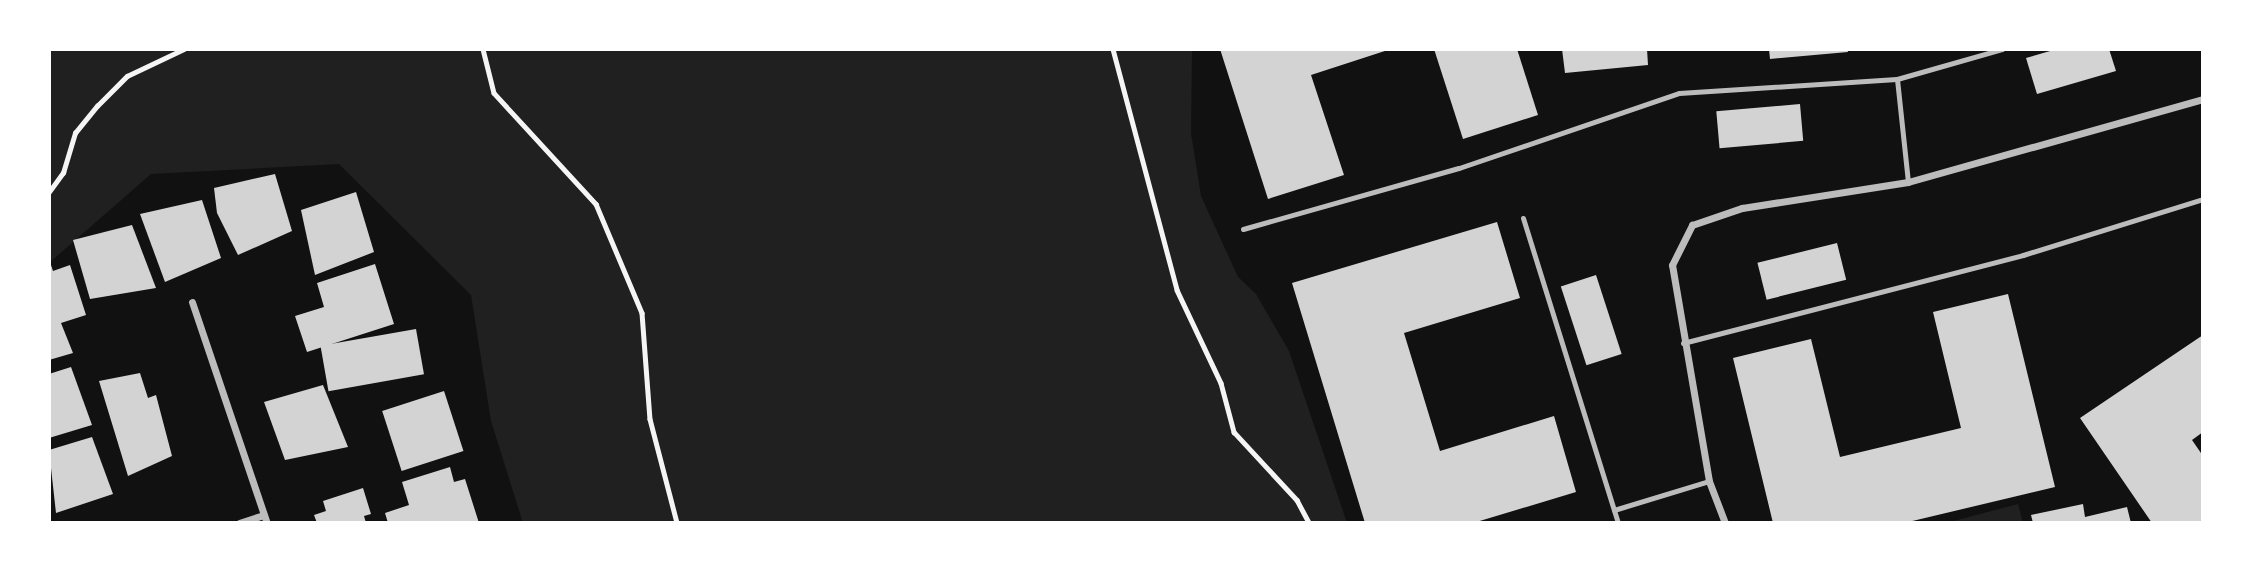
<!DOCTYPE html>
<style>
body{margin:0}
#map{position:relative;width:2252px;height:572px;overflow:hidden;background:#111;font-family:"Libre Baskerville",serif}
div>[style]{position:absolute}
.green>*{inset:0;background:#202020}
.building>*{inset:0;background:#d3d3d3;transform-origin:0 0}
.path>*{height:4.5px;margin:-2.25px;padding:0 2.25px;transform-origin:2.25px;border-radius:2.25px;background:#f5f5f5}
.service>*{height:5px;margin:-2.5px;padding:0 2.5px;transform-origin:2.5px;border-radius:2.5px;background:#bcbcbc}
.minor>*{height:7px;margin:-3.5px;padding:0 3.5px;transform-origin:3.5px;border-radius:3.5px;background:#bcbcbc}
span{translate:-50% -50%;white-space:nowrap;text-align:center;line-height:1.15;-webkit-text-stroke:5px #fff;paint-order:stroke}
.frame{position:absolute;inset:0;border:51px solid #fff;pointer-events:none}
</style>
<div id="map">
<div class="green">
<div style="clip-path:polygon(49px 49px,1192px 49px,1191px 133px,1201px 196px,1238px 277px,1256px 294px,1289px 351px,1347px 523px,523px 523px,491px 421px,471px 295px,339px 164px,151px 174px,49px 263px)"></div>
<div style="clip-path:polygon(2018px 504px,2023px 523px,1946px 523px)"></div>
</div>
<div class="building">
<div style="clip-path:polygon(1220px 49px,1391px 49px,1311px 75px,1344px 175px,1268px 199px)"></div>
<div style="clip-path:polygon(1434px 49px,1517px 49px,1538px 115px,1463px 139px)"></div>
<div style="clip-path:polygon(1562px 49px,1647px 49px,1648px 65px,1565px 73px)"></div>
<div style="clip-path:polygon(1769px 49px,1847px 49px,1848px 52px,1770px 59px)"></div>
<div style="clip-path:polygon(2057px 49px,2109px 49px,2116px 71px,2037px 94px,2026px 58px)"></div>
<div style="left:1800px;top:104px;width:37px;height:84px;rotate:85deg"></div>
<div style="clip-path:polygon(275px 174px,292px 231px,238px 255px,217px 213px,214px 188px)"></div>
<div style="clip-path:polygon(356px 192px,374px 252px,315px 275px,301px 210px)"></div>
<div style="clip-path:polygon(202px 200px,221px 258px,165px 282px,140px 214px)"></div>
<div style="clip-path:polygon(1497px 222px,1520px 298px,1404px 333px,1440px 451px,1554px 416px,1576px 492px,1473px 523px,1365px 523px,1292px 283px)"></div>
<div style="clip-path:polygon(132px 225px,156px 288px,90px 299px,73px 240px)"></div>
<div style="left:1837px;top:243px;width:38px;height:82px;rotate:76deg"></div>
<div style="clip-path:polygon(49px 259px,53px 271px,70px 265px,86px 315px,61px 323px,73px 353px,49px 360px)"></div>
<div style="clip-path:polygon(375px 264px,394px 324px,307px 352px,295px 316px,324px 307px,317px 283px)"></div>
<div style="left:1596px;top:275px;width:83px;height:37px;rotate:72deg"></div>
<div style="clip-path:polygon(2008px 294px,2055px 487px,1904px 523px,1773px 523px,1733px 358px,1811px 339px,1840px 457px,1961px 428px,1933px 312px)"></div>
<div style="left:416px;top:329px;width:46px;height:97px;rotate:80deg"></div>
<div style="clip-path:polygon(2203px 335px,2203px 432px,2192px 440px,2203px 456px,2203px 523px,2152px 523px,2080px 418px)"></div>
<div style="clip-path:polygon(71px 367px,92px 425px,49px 438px,49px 374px)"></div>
<div style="clip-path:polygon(140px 373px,148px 398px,156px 395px,172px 456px,128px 476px,99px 381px)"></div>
<div style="clip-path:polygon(323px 385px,348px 447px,285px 460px,264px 402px)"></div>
<div style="left:444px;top:391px;width:63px;height:65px;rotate:72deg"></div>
<div style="clip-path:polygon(92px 437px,113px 494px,56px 513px,49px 450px)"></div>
<div style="clip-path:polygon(450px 467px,454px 482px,465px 479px,479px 523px,388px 523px,385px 513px,409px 505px,402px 482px)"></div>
<div style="clip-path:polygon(363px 488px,371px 514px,364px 516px,366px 523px,317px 523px,314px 515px,326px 511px,323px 501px)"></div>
<div style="clip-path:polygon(2083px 504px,2085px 517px,2127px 507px,2131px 523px,2033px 523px,2031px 515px)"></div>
</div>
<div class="path">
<div style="left:483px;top:49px;width:45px;rotate:76deg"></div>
<div style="left:494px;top:93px;width:151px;rotate:47.4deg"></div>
<div style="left:596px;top:204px;width:118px;rotate:67.1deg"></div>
<div style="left:642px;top:313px;width:106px;rotate:85.7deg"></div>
<div style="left:650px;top:419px;width:107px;rotate:75.4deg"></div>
<div style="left:1113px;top:49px;width:249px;rotate:75.1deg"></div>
<div style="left:1177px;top:290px;width:103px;rotate:64.7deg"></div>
<div style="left:1221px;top:383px;width:51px;rotate:75.1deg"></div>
<div style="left:1234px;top:432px;width:93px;rotate:47.2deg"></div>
<div style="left:1297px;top:500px;width:26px;rotate:62deg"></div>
<div style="left:49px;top:192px;width:24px;rotate:-54deg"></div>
<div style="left:63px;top:173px;width:42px;rotate:-73.3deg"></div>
<div style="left:75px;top:133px;width:35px;rotate:-51deg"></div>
<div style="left:97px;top:106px;width:42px;rotate:-45deg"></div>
<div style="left:127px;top:76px;width:63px;rotate:-25.3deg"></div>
</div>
<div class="service">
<div style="left:1897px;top:79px;width:104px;rotate:83.9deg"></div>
<div style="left:1523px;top:218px;width:319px;rotate:72.7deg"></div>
<div style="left:1243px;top:229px;width:224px;rotate:-15.8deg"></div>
<div style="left:1459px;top:168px;width:232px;rotate:-18.8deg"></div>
<div style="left:1679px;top:93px;width:218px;rotate:-3.7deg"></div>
<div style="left:1897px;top:79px;width:109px;rotate:-15.9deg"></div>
<div style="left:1683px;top:343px;width:351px;rotate:-14.5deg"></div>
<div style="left:2023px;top:255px;width:189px;rotate:-17.3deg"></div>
<div style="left:1614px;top:510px;width:99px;rotate:-17deg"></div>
</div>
<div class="minor">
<div style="left:192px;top:302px;width:233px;rotate:71.3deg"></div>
<div style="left:239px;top:523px;width:26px;rotate:-18deg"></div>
<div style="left:1725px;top:523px;width:45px;rotate:-110.9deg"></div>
<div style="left:1709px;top:481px;width:219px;rotate:-99.7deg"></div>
<div style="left:1672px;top:265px;width:45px;rotate:-63.4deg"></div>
<div style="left:1692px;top:225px;width:53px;rotate:-18.8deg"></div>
<div style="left:1742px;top:208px;width:168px;rotate:-8.9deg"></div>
<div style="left:1908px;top:182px;width:306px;rotate:-15.7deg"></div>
</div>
<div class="frame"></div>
</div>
